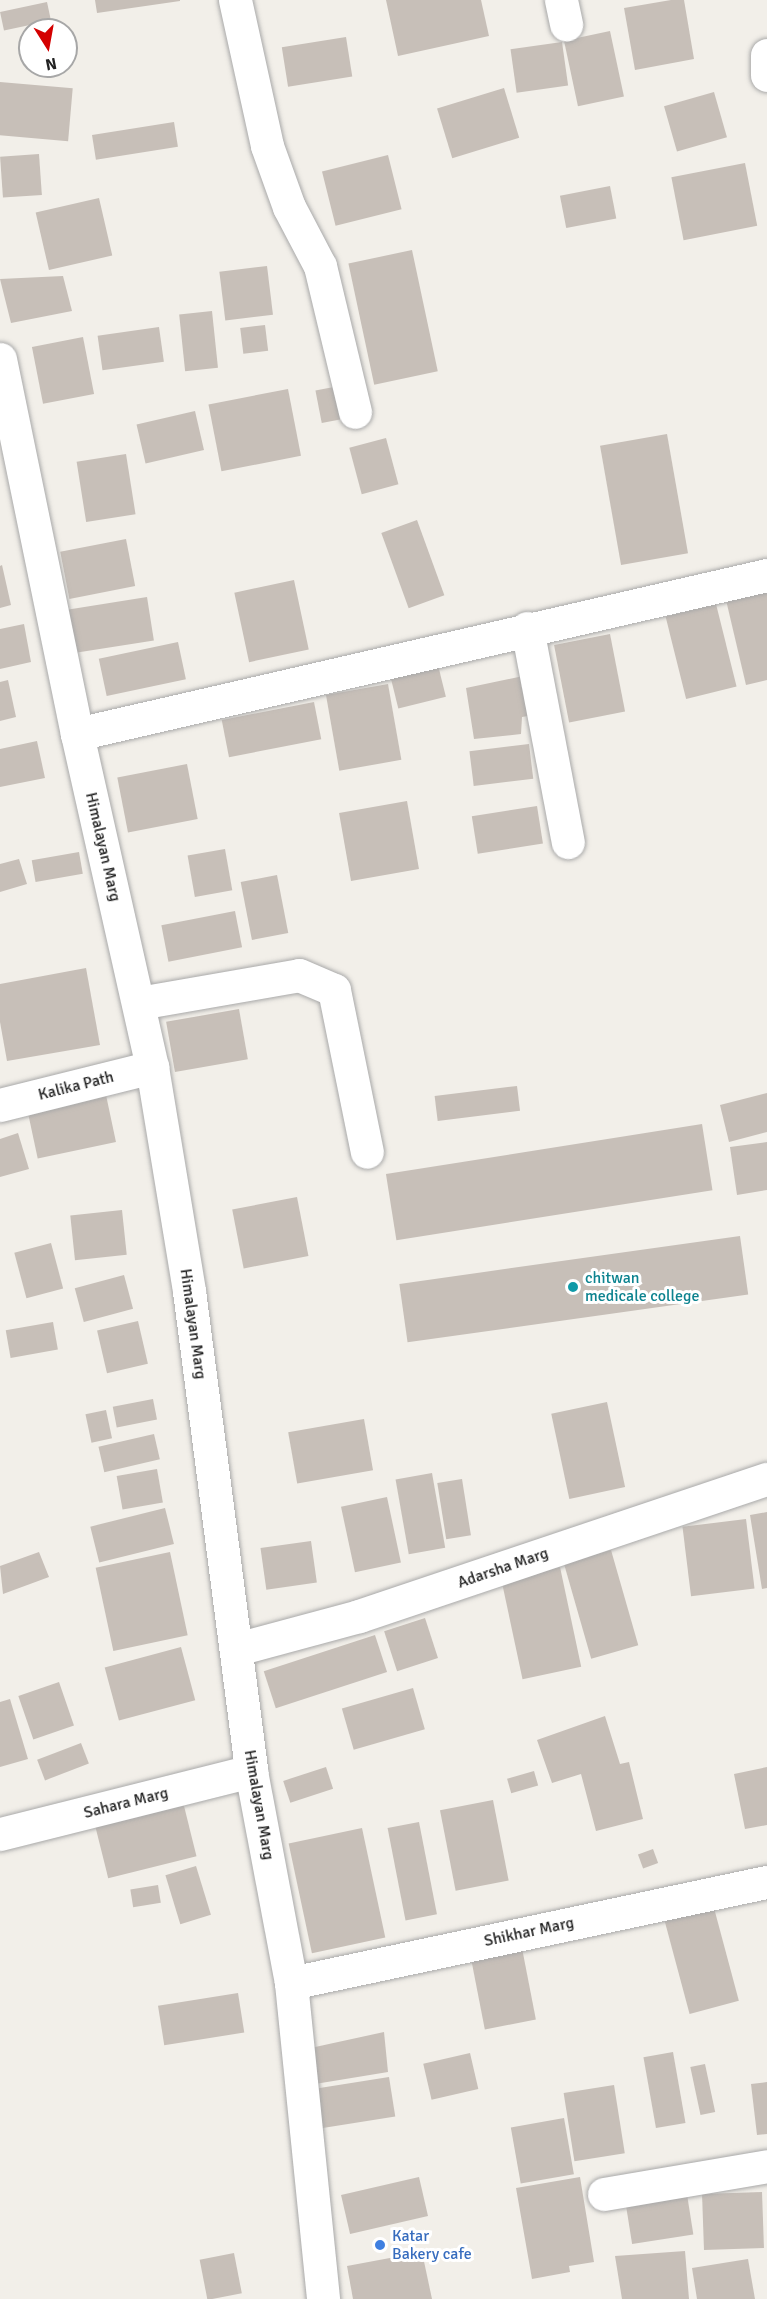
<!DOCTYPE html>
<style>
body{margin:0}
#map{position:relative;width:767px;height:2299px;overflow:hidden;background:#f2efe9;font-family:Signika,sans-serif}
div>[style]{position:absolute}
.building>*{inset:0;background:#c7bfb8;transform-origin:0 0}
.roads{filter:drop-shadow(0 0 2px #a9a9a9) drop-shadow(0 0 2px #a9a9a9)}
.minor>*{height:33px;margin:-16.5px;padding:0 16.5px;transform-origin:16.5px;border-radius:16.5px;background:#fff}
.dots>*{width:16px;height:16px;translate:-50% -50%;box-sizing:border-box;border:3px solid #fff;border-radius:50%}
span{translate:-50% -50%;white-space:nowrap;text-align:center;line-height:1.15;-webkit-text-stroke:6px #fff;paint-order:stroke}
.street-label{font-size:16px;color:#222}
.culture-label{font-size:16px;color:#0d838f}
.left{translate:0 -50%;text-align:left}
.shop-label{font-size:16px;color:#366cbe}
.north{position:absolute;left:18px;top:18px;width:60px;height:60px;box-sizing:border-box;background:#fff;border:2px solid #a7a7a7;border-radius:50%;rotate:169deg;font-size:16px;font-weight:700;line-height:24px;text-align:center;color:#222}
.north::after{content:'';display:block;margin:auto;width:21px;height:27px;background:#d40000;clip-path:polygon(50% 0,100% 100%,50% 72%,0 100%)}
</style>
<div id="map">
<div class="building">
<div style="clip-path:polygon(95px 0,180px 0,180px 1px,97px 13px)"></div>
<div style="clip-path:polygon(386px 0,481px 0,489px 36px,398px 56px)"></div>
<div style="clip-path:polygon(671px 0,684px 0,694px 59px,635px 70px,624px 8px)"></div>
<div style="left:47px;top:2px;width:19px;height:48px;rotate:78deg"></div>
<div style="left:610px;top:31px;width:67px;height:47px;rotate:78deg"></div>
<div style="left:346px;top:37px;width:40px;height:65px;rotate:81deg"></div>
<div style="left:562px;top:42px;width:44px;height:52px;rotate:82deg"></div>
<div style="left:0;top:82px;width:73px;height:53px;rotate:5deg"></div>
<div style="left:504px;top:88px;width:52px;height:70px;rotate:73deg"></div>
<div style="left:714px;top:92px;width:47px;height:52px;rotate:74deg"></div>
<div style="left:174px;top:122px;width:25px;height:83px;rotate:81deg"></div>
<div style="left:39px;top:154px;width:41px;height:39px;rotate:86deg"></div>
<div style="left:388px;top:155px;width:56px;height:68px;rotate:76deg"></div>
<div style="left:745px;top:163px;width:64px;height:75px;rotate:79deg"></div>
<div style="left:610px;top:186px;width:33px;height:51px;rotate:79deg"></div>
<div style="left:99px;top:198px;width:59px;height:65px;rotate:77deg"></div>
<div style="left:412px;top:250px;width:124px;height:65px;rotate:78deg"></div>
<div style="left:267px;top:266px;width:49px;height:48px;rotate:83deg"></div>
<div style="clip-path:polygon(63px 276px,72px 311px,11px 323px,0 279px)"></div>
<div style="left:212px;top:311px;width:57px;height:33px;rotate:84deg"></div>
<div style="left:265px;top:325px;width:26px;height:25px;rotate:83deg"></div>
<div style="left:159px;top:327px;width:35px;height:62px;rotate:82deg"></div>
<div style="left:83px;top:337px;width:58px;height:52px;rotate:79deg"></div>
<div style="left:339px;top:386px;width:33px;height:24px;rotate:79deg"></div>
<div style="left:288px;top:389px;width:68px;height:81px;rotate:79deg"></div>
<div style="left:195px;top:411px;width:40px;height:60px;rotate:77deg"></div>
<div style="left:667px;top:434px;width:121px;height:68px;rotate:80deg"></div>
<div style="left:386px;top:438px;width:48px;height:38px;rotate:75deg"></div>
<div style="left:126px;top:454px;width:61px;height:50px;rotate:81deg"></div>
<div style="left:417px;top:520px;width:80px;height:38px;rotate:70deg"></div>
<div style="left:126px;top:539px;width:48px;height:67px;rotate:79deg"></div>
<div style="clip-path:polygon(2px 565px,11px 605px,0 608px,0 566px)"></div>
<div style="left:294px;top:580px;width:71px;height:61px;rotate:78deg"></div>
<div style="clip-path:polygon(767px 591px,767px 680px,746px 685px,726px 600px)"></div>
<div style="left:147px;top:597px;width:44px;height:84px;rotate:81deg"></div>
<div style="left:716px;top:604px;width:85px;height:52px;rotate:76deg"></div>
<div style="clip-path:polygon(24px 624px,31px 662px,0 669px,0 629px)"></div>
<div style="left:610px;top:634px;width:79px;height:57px;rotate:79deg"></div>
<div style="left:178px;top:642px;width:38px;height:81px;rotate:78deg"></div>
<div style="left:435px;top:653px;width:45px;height:49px;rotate:76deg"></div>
<div style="clip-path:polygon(528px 675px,539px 714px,522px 717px,521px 734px,474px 739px,466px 688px)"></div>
<div style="clip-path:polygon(8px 680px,16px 717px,0 721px,0 682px)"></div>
<div style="left:388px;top:684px;width:77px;height:63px;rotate:80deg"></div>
<div style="left:314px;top:702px;width:38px;height:94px;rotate:79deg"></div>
<div style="clip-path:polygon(37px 741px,45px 778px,0 787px,0 749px)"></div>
<div style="left:529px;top:744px;width:35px;height:60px;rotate:83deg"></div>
<div style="left:187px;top:764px;width:56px;height:71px;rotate:79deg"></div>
<div style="left:407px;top:801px;width:69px;height:69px;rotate:80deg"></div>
<div style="left:537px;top:806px;width:38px;height:66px;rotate:81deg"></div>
<div style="left:225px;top:849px;width:42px;height:38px;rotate:80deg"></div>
<div style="left:79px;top:852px;width:22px;height:48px;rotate:80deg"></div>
<div style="clip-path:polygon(19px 859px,27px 884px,0 892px,0 864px)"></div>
<div style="left:277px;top:875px;width:59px;height:37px;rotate:79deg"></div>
<div style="left:235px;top:911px;width:37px;height:75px;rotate:79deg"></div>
<div style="clip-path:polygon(86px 968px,100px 1045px,7px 1061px,0 1022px,0 984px)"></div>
<div style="left:239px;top:1009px;width:51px;height:74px;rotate:80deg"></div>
<div style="left:517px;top:1086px;width:25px;height:83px;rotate:83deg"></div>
<div style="clip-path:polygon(767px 1093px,767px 1132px,729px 1142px,720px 1105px)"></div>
<div style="left:106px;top:1095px;width:48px;height:80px;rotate:78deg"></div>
<div style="left:702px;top:1124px;width:67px;height:320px;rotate:81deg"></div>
<div style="clip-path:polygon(18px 1133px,29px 1169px,0 1177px,0 1139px)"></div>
<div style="clip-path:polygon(767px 1142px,767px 1190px,737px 1195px,730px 1147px)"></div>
<div style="left:297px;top:1197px;width:60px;height:66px;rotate:79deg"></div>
<div style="left:122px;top:1210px;width:45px;height:52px;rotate:84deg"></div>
<div style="left:740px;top:1236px;width:59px;height:344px;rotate:82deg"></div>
<div style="left:51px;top:1243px;width:47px;height:38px;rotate:75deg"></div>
<div style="left:124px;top:1275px;width:35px;height:51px;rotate:75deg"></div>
<div style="left:138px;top:1321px;width:44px;height:42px;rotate:77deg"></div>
<div style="left:53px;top:1322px;width:28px;height:48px;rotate:80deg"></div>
<div style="left:153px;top:1399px;width:21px;height:41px;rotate:79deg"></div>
<div style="left:607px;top:1402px;width:87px;height:57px;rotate:78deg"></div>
<div style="left:106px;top:1410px;width:29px;height:21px;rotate:78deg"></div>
<div style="left:364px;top:1419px;width:52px;height:77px;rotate:80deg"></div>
<div style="left:154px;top:1434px;width:26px;height:57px;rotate:77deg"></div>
<div style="left:157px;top:1469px;width:34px;height:41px;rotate:80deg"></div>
<div style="left:432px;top:1473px;width:76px;height:37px;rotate:80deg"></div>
<div style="left:462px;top:1479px;width:57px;height:25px;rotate:81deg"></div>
<div style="left:387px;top:1497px;width:67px;height:47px;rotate:78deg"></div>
<div style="left:165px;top:1508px;width:37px;height:77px;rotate:76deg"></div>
<div style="clip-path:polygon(767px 1512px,767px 1588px,762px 1589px,750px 1515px)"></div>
<div style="left:746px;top:1519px;width:70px;height:64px;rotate:83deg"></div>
<div style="left:311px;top:1541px;width:42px;height:51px;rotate:82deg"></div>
<div style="left:611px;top:1550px;width:99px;height:49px;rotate:74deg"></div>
<div style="clip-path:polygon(39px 1552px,49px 1577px,3px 1594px,0 1566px)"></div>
<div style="left:170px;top:1552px;width:85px;height:76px;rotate:78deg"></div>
<div style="left:560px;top:1567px;width:102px;height:60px;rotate:78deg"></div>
<div style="left:425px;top:1618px;width:42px;height:43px;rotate:72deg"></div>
<div style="left:375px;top:1635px;width:39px;height:117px;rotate:72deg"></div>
<div style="left:181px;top:1647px;width:55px;height:79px;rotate:75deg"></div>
<div style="left:59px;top:1682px;width:46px;height:43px;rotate:71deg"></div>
<div style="left:413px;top:1688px;width:43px;height:74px;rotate:74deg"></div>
<div style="clip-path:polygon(10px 1699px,28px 1759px,0 1767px,0 1702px)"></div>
<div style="clip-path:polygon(605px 1716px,620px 1764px,629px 1762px,643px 1819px,596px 1831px,581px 1774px,552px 1783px,537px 1740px)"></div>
<div style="left:81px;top:1743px;width:22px;height:47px;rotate:69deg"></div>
<div style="left:326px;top:1767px;width:23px;height:45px;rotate:72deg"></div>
<div style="clip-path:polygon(767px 1767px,767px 1825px,745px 1829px,734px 1774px)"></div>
<div style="left:534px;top:1771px;width:15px;height:28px;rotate:74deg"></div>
<div style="left:182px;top:1798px;width:60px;height:91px;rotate:76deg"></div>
<div style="left:493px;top:1800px;width:82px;height:54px;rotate:79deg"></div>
<div style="left:419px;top:1822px;width:94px;height:32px;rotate:79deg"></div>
<div style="left:362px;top:1828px;width:112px;height:75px;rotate:78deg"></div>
<div style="left:653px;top:1849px;width:15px;height:16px;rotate:70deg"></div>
<div style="left:196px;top:1866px;width:51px;height:32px;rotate:73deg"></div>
<div style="left:158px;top:1885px;width:18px;height:28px;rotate:81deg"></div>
<div style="left:714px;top:1908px;width:96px;height:51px;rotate:75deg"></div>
<div style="left:521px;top:1943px;width:78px;height:52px;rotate:79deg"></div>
<div style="left:238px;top:1993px;width:40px;height:81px;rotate:81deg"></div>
<div style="clip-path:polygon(384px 2032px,388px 2072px,315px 2084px,306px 2049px)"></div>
<div style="left:673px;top:2052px;width:72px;height:30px;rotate:80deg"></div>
<div style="left:470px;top:2053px;width:37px;height:48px;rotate:77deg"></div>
<div style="left:705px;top:2064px;width:49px;height:15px;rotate:78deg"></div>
<div style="left:389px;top:2077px;width:40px;height:75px;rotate:81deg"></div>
<div style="clip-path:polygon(767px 2082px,767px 2134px,757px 2135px,751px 2084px)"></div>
<div style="left:614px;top:2085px;width:69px;height:51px;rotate:81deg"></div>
<div style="left:564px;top:2118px;width:57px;height:54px;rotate:80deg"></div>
<div style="left:419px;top:2177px;width:40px;height:80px;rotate:77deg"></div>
<div style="clip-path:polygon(580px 2177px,594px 2262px,569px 2266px,570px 2272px,532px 2279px,516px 2188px)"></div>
<div style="left:686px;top:2188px;width:47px;height:62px;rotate:81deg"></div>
<div style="left:762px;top:2192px;width:56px;height:60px;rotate:88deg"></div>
<div style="clip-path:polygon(685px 2251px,689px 2299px,622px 2299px,615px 2256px)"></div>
<div style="clip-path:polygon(422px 2252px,432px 2299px,353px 2299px,347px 2266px)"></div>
<div style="left:234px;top:2253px;width:41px;height:35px;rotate:79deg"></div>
<div style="clip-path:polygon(748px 2259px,755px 2299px,697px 2299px,692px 2268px)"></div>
</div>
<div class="roads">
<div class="minor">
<div style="left:235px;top:0;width:149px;rotate:77.6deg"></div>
<div style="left:267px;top:146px;width:65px;rotate:70.2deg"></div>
<div style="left:289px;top:207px;width:67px;rotate:62.3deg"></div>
<div style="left:320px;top:266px;width:150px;rotate:76.5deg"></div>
<div style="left:561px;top:0;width:25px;rotate:78deg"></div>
<div style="left:767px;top:55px;width:20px;rotate:90deg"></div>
<div style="left:0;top:359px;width:383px;rotate:78.4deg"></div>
<div style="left:77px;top:734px;width:341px;rotate:77.3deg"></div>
<div style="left:152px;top:1067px;width:227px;rotate:80.6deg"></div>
<div style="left:189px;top:1291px;width:484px;rotate:82.6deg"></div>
<div style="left:251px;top:1771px;width:216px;rotate:79.3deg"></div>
<div style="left:291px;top:1983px;width:318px;rotate:84.2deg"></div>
<div style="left:527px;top:628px;width:218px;rotate:79.2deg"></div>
<div style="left:77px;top:734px;width:708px;rotate:-12.98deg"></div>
<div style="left:139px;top:1003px;width:162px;rotate:-9.9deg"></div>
<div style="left:299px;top:975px;width:38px;rotate:23deg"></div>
<div style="left:334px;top:990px;width:165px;rotate:78.5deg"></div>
<div style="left:0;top:1105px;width:157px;rotate:-14deg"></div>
<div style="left:237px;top:1649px;width:126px;rotate:-15.1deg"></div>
<div style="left:359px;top:1616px;width:430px;rotate:-18.6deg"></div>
<div style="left:0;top:1834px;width:259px;rotate:-14.1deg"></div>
<div style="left:291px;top:1983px;width:487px;rotate:-12deg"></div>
<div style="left:604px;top:2194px;width:165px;rotate:-9.7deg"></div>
</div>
</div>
<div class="dots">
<div style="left:573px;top:1287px;background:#0f9aa8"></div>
<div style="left:380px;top:2245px;background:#3f7fe0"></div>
</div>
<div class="street-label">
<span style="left:103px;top:847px;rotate:77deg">Himalayan Marg</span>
<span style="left:76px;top:1086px;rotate:-14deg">Kalika Path</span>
<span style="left:193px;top:1324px;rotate:82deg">Himalayan Marg</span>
<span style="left:503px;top:1568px;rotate:-19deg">Adarsha Marg</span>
<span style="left:126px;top:1803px;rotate:-14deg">Sahara Marg</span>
<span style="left:259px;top:1805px;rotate:80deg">Himalayan Marg</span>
<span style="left:529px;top:1932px;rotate:-12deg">Shikhar Marg</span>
</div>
<div class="culture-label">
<span class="left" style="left:585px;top:1287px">chitwan<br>medicale college</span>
</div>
<div class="shop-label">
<span class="left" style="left:392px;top:2245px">Katar<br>Bakery cafe</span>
</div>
<div class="north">N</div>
</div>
